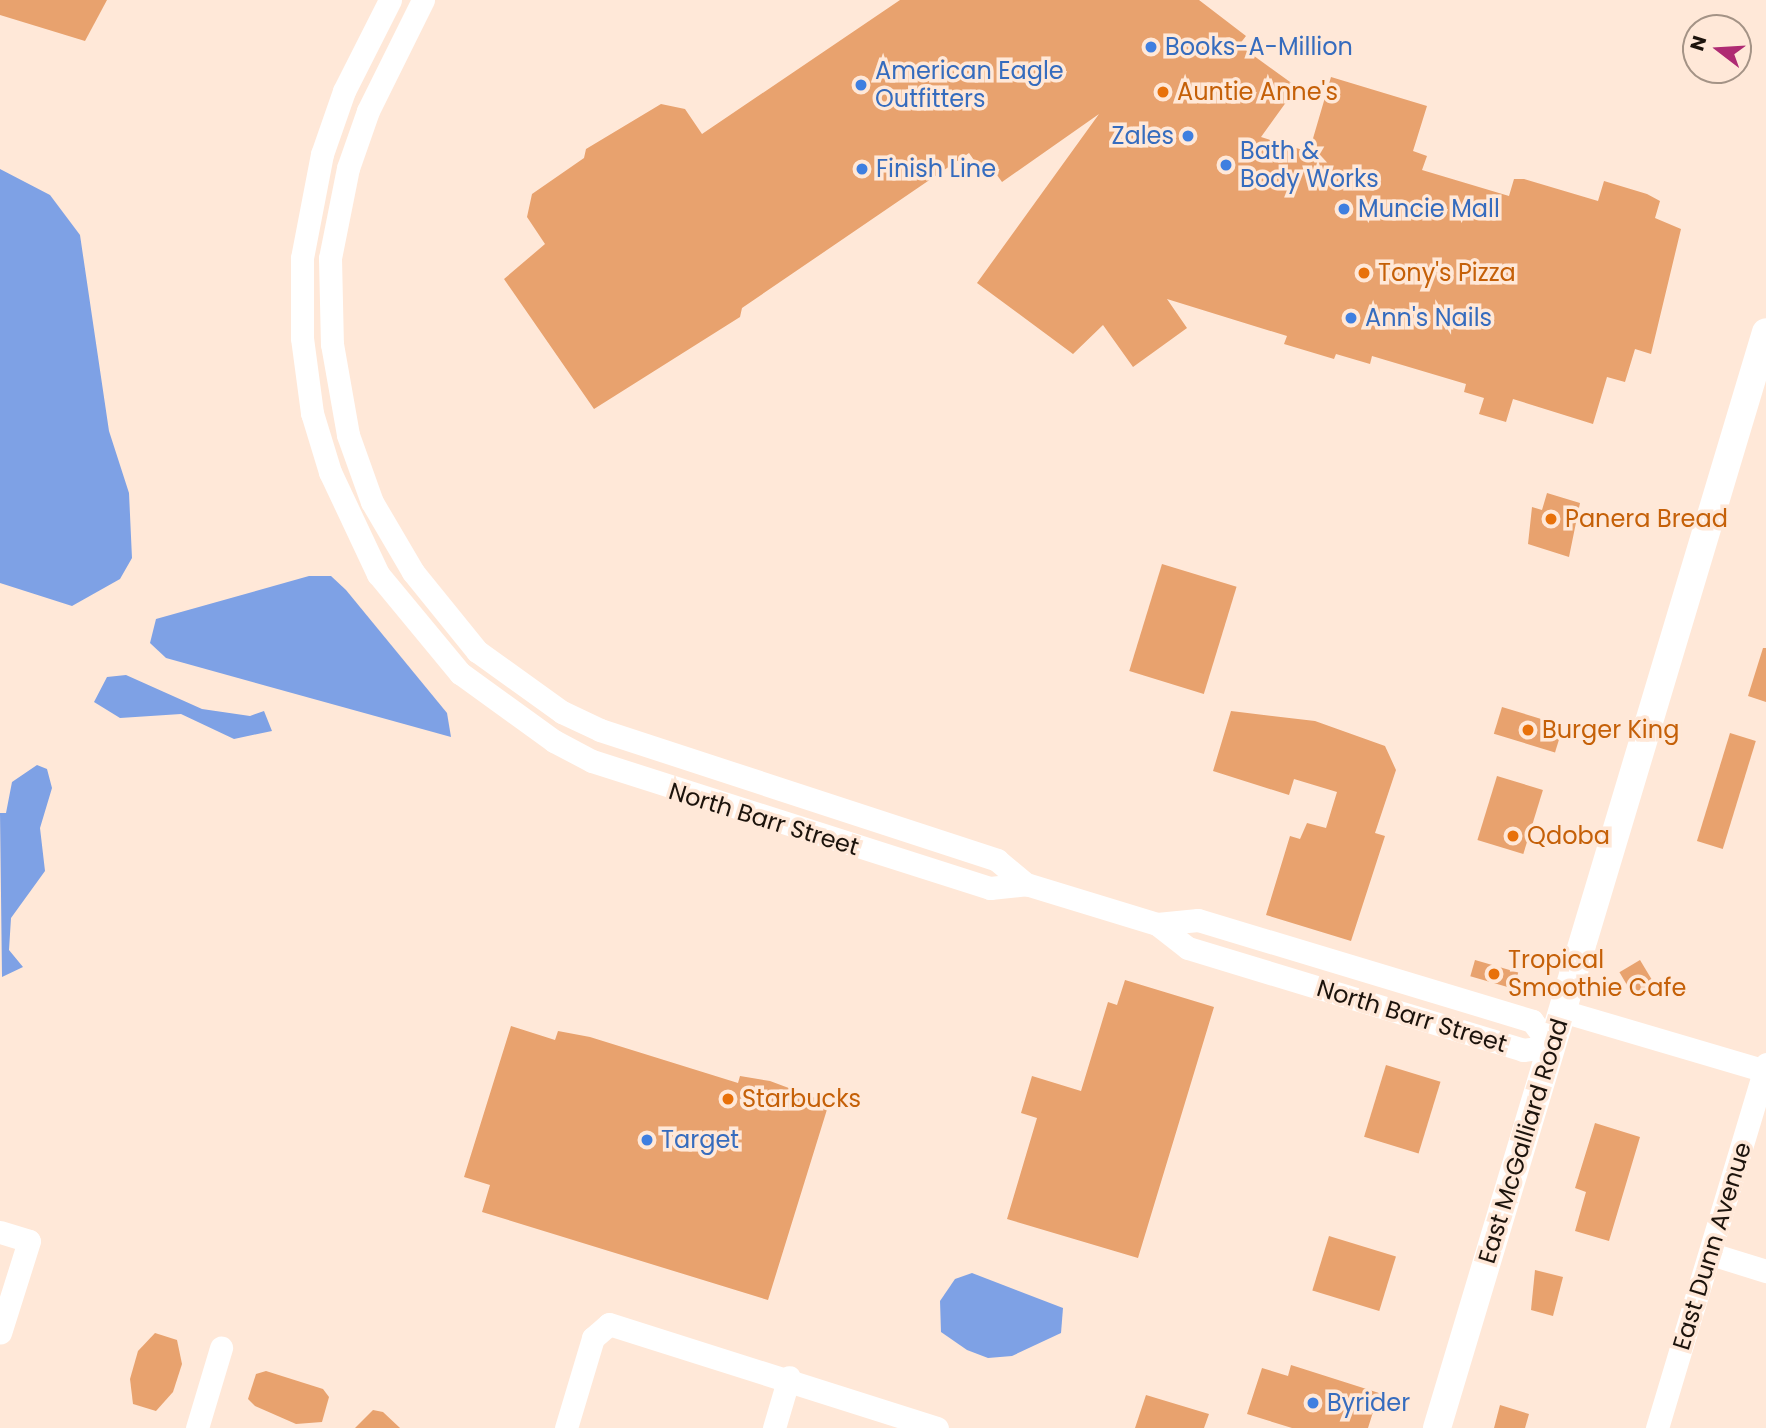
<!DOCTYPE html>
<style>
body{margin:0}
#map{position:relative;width:1766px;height:1428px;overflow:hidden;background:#ffe8d8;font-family:Poppins,sans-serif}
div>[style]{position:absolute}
.water>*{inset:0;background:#7ea1e5}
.building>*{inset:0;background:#e8a26e;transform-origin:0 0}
.minor>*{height:23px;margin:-11.5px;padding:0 11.5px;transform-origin:11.5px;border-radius:11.5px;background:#fff}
.major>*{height:28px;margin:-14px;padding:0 14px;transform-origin:14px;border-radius:14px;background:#fff}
.dots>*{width:19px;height:19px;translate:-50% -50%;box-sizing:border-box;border:4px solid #ffe8d8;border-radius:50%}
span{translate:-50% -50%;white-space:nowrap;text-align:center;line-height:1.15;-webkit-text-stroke:7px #ffe8d8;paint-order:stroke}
.shop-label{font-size:24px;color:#366cbe}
.left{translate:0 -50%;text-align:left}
.right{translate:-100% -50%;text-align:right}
.food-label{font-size:24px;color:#c56008}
.street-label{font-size:24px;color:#1c130c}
.north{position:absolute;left:1682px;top:14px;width:70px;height:70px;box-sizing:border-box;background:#ffe8d8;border:2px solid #a49386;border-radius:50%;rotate:287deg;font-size:19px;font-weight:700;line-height:28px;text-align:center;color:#1c130c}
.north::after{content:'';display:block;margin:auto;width:24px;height:32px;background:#af2b73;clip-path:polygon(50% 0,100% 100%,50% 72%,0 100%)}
</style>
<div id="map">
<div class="water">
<div style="clip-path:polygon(0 169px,50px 195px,80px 235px,109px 431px,129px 493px,132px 558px,120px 579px,72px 606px,0 583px)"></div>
<div style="clip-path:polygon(309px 576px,331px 576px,346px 590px,447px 713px,451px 737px,166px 658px,150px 643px,156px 619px)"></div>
<div style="clip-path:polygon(126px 675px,202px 709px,250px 716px,264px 711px,272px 731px,234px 739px,181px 714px,120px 718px,94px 702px,107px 677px)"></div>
<div style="clip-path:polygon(37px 765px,47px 769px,52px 788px,40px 828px,45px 871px,11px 918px,9px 950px,23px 967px,2px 977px,0 813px,6px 813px,12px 782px)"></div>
<div style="clip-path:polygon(972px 1273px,1063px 1308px,1061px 1333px,1012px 1356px,988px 1358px,967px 1350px,941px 1332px,940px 1301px,955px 1279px)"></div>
</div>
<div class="building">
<div style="clip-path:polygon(0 0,107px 0,85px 41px,0 15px)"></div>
<div style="clip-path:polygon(900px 0,1199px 0,1246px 36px,1239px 45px,1297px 87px,1261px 137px,1309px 152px,1331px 77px,1427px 106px,1413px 151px,1427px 156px,1422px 170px,1509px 196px,1514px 179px,1524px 179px,1598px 201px,1604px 181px,1647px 194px,1660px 201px,1655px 218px,1681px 229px,1651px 354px,1635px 349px,1625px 382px,1607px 377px,1593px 424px,1513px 399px,1506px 422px,1479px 414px,1484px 398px,1464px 392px,1466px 384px,1372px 356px,1370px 364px,1336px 354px,1334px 359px,1284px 344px,1287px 336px,1167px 299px,1187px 328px,1133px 367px,1103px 325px,1073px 354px,977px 283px,1099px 114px,1002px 182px,992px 168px,983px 173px,969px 153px,742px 308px,740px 317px,594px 409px,504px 279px,545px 244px,527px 217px,532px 194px,584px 158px,586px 149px,661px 104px,685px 109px,702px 134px)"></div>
<div style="clip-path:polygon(1547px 493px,1580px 503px,1569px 557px,1528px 544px,1532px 507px,1542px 510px)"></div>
<div style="left:1162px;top:564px;width:78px;height:112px;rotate:17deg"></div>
<div style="clip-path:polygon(1763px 648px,1766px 648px,1766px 702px,1748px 696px)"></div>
<div style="left:1502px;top:707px;width:64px;height:28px;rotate:17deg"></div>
<div style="clip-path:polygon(1231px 711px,1315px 721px,1385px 746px,1396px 770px,1375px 833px,1385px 836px,1351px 941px,1266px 915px,1290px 836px,1300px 839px,1307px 823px,1326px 828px,1337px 792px,1294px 779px,1289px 795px,1213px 771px)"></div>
<div style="left:1730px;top:733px;width:27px;height:113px;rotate:17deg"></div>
<div style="left:1497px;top:776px;width:48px;height:67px;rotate:17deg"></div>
<div style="left:1475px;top:960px;width:45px;height:17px;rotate:16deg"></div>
<div style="left:1640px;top:960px;width:31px;height:24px;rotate:59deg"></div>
<div style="clip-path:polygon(1125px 980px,1214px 1007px,1138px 1258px,1007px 1219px,1037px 1118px,1021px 1113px,1032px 1076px,1081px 1091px,1108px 1002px,1117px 1005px)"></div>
<div style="clip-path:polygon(511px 1026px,555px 1040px,558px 1031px,590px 1037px,738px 1083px,740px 1076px,770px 1081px,829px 1103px,768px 1300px,482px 1212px,490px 1185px,464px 1177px)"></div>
<div style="left:1386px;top:1065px;width:57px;height:75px;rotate:17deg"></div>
<div style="clip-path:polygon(1595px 1123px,1640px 1137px,1609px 1241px,1575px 1231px,1586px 1192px,1575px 1188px)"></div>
<div style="left:1329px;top:1236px;width:70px;height:57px;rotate:17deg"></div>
<div style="clip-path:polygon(1535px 1270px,1563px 1277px,1553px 1316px,1531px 1310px)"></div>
<div style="clip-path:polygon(155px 1333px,177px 1340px,182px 1364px,173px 1392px,156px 1411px,133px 1404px,130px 1379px,138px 1351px)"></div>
<div style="clip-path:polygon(1291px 1365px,1379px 1393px,1368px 1428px,1292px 1428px,1247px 1414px,1262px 1368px,1288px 1376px)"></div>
<div style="clip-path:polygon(266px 1371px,323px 1389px,329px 1397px,322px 1422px,296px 1424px,255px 1406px,248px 1399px,256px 1374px)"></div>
<div style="clip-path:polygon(1146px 1395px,1209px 1414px,1204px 1428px,1135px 1428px)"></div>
<div style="clip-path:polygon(1500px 1405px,1529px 1414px,1525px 1428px,1494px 1428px)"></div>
<div style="clip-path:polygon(373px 1410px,383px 1412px,400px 1428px,355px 1428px)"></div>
</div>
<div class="minor">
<div style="left:390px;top:0;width:102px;rotate:116.8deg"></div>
<div style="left:344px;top:91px;width:67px;rotate:109.2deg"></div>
<div style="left:322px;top:154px;width:106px;rotate:100.9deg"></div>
<div style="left:302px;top:258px;width:80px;rotate:90deg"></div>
<div style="left:302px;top:338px;width:76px;rotate:82.4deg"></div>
<div style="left:312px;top:413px;width:62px;rotate:73deg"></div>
<div style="left:330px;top:472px;width:113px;rotate:64.8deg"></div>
<div style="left:378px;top:574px;width:129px;rotate:50.4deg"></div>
<div style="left:460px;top:673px;width:116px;rotate:35.9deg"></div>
<div style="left:554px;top:741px;width:43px;rotate:27.8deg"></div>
<div style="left:592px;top:761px;width:418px;rotate:17.7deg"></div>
<div style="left:990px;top:888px;width:36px;rotate:-6deg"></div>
<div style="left:423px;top:0;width:124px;rotate:116.4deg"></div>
<div style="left:368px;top:111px;width:60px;rotate:109.3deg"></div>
<div style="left:348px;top:168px;width:92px;rotate:101.3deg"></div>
<div style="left:330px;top:258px;width:86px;rotate:88.7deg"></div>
<div style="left:332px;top:344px;width:92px;rotate:80deg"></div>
<div style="left:348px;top:435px;width:71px;rotate:70.3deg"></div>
<div style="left:372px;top:502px;width:81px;rotate:59.6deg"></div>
<div style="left:413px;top:572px;width:102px;rotate:51deg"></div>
<div style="left:477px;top:651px;width:105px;rotate:35.7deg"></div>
<div style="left:562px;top:712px;width:42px;rotate:25.3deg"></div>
<div style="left:600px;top:730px;width:418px;rotate:18.1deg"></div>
<div style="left:997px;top:860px;width:38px;rotate:40deg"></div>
<div style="left:1026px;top:884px;width:137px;rotate:17deg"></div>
<div style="left:1157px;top:924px;width:39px;rotate:38deg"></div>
<div style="left:1188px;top:948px;width:350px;rotate:16.9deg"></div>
<div style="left:1523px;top:1050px;width:28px;rotate:-8deg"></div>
<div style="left:1157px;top:924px;width:41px;rotate:-5.6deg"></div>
<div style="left:1198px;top:920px;width:349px;rotate:16.8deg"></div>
<div style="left:1532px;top:1021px;width:31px;rotate:53deg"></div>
<div style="left:1562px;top:1011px;width:213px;rotate:16.4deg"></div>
<div style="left:0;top:1232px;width:30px;rotate:17deg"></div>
<div style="left:29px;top:1241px;width:96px;rotate:107.5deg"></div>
<div style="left:1711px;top:1254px;width:58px;rotate:17.2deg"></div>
<div style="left:197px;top:1428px;width:84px;rotate:-73.3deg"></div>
<div style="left:566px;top:1428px;width:94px;rotate:-73.3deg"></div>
<div style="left:593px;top:1338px;width:21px;rotate:-41deg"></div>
<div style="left:609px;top:1324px;width:344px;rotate:17.6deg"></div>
<div style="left:774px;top:1428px;width:53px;rotate:-73.6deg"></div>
<div style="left:1657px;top:1428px;width:380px;rotate:-73.3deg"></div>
</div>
<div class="major">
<div style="left:1437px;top:1428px;width:1144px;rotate:-73.29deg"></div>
</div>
<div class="dots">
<div style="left:1151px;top:47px;background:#3f7fe0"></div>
<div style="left:861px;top:85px;background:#3f7fe0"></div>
<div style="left:1163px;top:92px;background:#e8710a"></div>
<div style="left:1188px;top:136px;background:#3f7fe0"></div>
<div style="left:1226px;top:165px;background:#3f7fe0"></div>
<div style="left:862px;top:169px;background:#3f7fe0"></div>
<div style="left:1344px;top:209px;background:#3f7fe0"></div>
<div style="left:1364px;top:273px;background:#e8710a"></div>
<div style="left:1351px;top:318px;background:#3f7fe0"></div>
<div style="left:1551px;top:519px;background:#e8710a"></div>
<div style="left:1528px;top:730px;background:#e8710a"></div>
<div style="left:1513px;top:836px;background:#e8710a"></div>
<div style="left:1494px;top:974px;background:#e8710a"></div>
<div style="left:728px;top:1099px;background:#e8710a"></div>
<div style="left:647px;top:1140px;background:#3f7fe0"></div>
<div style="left:1313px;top:1403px;background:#3f7fe0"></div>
</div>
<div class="shop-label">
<span class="left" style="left:1165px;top:47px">Books-A-Million</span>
<span class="left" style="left:875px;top:85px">American Eagle<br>Outfitters</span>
<span class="right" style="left:1174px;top:136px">Zales</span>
<span class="left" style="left:1240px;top:165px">Bath &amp;<br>Body Works</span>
<span class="left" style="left:876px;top:169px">Finish Line</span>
<span class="left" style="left:1358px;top:209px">Muncie Mall</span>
<span class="left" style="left:1365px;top:318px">Ann's Nails</span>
<span class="left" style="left:661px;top:1140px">Target</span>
<span class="left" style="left:1327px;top:1403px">Byrider</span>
</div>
<div class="food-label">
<span class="left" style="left:1177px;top:92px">Auntie Anne's</span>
<span class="left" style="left:1378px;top:273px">Tony's Pizza</span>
<span class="left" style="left:1565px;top:519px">Panera Bread</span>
<span class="left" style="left:1542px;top:730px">Burger King</span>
<span class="left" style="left:1527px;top:836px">Qdoba</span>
<span class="left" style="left:1508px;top:974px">Tropical<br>Smoothie Cafe</span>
<span class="left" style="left:742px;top:1099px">Starbucks</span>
</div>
<div class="street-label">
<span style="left:764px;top:819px;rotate:17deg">North Barr Street</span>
<span style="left:1412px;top:1016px;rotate:17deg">North Barr Street</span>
<span style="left:1523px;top:1141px;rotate:-73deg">East McGalliard Road</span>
<span style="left:1712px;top:1246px;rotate:-73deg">East Dunn Avenue</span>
</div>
<div class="north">N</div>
</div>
